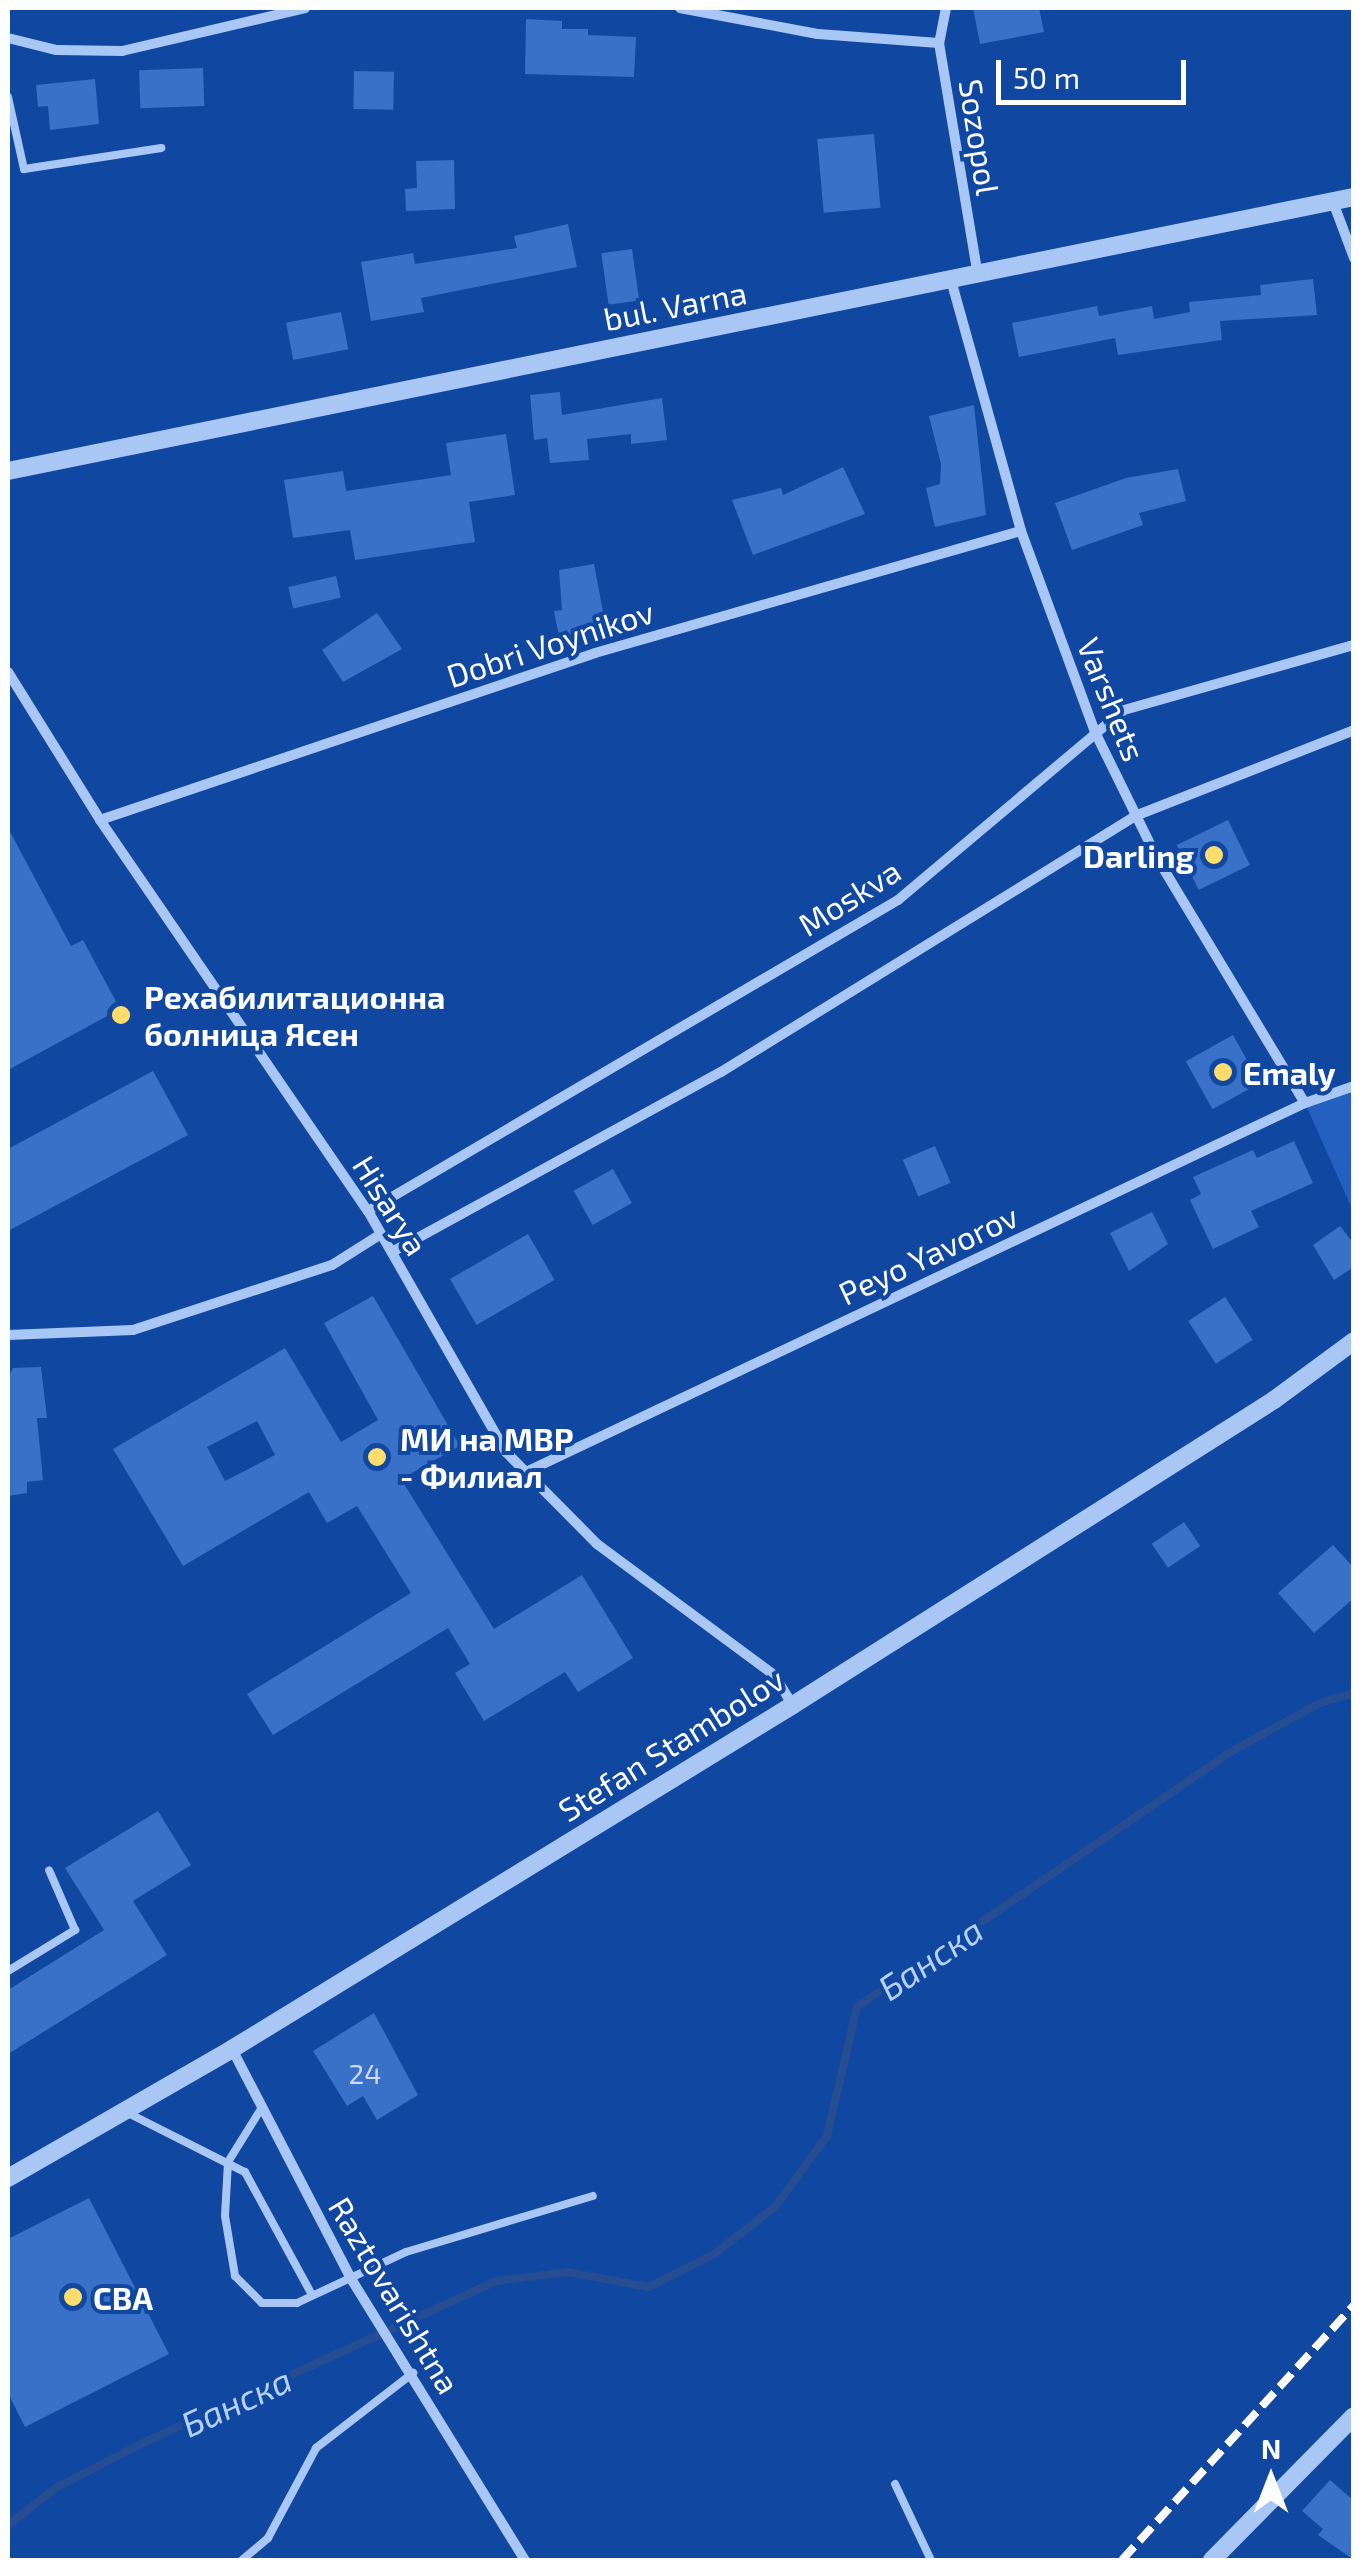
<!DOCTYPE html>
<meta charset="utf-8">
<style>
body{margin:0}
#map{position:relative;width:1361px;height:2568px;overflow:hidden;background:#1047a1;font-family:"Exo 2",sans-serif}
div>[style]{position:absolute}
.green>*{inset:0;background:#2360bf}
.stream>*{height:8px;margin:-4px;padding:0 4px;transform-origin:4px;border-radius:4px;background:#264d91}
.building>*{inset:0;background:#3970c8;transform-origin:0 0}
.service>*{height:8px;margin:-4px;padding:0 4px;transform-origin:4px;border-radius:4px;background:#a9c7f5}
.minor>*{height:10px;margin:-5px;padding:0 5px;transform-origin:5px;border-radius:5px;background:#a9c7f5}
.tertiary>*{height:18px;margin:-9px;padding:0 9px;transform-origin:9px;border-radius:9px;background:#a9c7f5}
.rail>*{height:8px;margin-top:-4px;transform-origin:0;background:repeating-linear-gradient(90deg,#fff 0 18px,transparent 0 26px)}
.dots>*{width:28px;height:28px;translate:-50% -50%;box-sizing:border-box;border:5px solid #1047a1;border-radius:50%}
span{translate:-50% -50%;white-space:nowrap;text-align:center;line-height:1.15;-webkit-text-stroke:8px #1047a1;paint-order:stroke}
.number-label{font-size:28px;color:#cedbf1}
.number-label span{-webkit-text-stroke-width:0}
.street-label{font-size:32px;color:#fff}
.poi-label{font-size:32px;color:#fff;font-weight:700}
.right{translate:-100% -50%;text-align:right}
.left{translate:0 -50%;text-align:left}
.water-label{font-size:35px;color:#b6d2fc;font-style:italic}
.frame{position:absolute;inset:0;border:10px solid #fff;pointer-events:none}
.north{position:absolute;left:1221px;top:2428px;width:100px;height:100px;-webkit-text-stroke:8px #1047a1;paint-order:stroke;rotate:0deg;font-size:28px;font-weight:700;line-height:40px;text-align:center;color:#fff}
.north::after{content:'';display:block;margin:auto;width:35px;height:45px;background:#fff;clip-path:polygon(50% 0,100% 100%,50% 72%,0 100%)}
.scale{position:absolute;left:996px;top:60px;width:190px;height:45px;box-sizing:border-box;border:5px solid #fff;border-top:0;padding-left:12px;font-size:30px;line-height:35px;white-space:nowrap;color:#fff;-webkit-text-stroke:8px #1047a1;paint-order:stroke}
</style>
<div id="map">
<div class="green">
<div style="clip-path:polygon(1353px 1086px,1353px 1211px,1305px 1103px)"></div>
</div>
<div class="stream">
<div style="left:8px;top:2525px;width:62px;rotate:-37.8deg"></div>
<div style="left:57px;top:2487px;width:101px;rotate:-27.1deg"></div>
<div style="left:147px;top:2441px;width:385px;rotate:-24.6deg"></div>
<div style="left:497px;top:2281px;width:71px;rotate:-7.3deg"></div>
<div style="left:567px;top:2272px;width:83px;rotate:10.4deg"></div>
<div style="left:649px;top:2287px;width:73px;rotate:-26.9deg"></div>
<div style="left:714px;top:2254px;width:77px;rotate:-37.6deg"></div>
<div style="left:775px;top:2207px;width:88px;rotate:-53.8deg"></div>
<div style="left:827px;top:2136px;width:132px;rotate:-76.9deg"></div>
<div style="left:857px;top:2007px;width:456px;rotate:-34.3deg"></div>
<div style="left:1234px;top:1750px;width:98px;rotate:-28.7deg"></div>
<div style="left:1320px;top:1703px;width:35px;rotate:-16deg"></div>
</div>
<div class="building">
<div style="clip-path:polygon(973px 8px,1039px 8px,1044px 32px,980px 44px)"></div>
<div style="clip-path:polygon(526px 19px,562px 21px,562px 29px,588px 29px,588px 35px,636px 37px,634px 77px,525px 74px)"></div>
<div style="left:203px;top:68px;width:38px;height:64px;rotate:88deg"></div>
<div style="left:354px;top:71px;width:40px;height:38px;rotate:1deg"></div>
<div style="clip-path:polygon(95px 79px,99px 124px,50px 130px,48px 106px,38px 107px,36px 85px)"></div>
<div style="left:874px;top:134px;width:74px;height:57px;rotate:85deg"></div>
<div style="clip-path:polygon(454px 160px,455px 209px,406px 211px,405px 189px,417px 188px,416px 161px)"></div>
<div style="clip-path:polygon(568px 224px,577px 267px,421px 298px,424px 312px,371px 321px,361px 262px,413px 253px,415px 264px,517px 248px,514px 236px)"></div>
<div style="left:632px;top:249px;width:52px;height:31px;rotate:82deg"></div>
<div style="clip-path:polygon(1313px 279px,1317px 315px,1220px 321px,1222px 340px,1118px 355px,1115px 338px,1019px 357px,1012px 323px,1097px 306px,1099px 316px,1152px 306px,1154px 319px,1190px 312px,1189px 302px,1261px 295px,1260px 285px)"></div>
<div style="left:341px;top:312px;width:38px;height:56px;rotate:79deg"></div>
<div style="clip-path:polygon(560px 392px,562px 415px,662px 398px,667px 440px,631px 444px,631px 434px,587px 439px,589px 460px,550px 463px,547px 438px,534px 440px,530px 395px)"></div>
<div style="clip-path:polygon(974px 405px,986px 515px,935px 527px,926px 488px,940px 484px,941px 464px,929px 416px)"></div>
<div style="clip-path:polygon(506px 434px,515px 495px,469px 502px,475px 542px,355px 560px,350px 530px,293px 538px,284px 480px,343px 471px,346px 491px,451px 475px,446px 443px)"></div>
<div style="clip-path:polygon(843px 467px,865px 514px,753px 555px,732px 500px,781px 488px,783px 495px)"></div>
<div style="clip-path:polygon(1178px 469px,1186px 501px,1139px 513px,1143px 525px,1072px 550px,1055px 503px,1126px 478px)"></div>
<div style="clip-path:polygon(594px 564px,607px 633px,560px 642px,554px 611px,562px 610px,559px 570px)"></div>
<div style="left:336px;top:576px;width:22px;height:49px;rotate:77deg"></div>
<div style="clip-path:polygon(377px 613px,402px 649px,343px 682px,322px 650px)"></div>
<div style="left:1228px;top:820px;width:50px;height:57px;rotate:64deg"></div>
<div style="clip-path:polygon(8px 828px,71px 946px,83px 940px,120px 1009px,8px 1070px)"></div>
<div style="left:1233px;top:1035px;width:55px;height:54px;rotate:61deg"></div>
<div style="clip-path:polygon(153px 1071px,188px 1135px,8px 1231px,8px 1149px)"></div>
<div style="clip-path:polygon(1294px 1141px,1313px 1183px,1251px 1211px,1259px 1227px,1213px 1249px,1190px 1200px,1201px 1194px,1193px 1177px,1253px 1150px,1257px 1158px)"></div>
<div style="left:935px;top:1146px;width:40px;height:35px;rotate:67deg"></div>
<div style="left:613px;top:1169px;width:39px;height:45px;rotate:61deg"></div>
<div style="clip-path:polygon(1152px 1212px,1168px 1244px,1129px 1271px,1110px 1233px)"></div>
<div style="clip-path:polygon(1340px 1226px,1354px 1244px,1354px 1267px,1334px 1280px,1313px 1245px)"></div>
<div style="left:528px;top:1234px;width:53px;height:90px;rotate:60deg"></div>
<div style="clip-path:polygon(evenodd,373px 1296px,460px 1446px,401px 1479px,494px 1629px,582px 1575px,633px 1658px,578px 1692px,565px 1672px,484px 1721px,455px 1673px,470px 1664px,448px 1628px,273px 1735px,247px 1694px,411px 1593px,357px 1506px,327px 1523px,309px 1492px,183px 1566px,113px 1449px,285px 1348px,341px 1442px,378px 1420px,324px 1323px,373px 1296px,257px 1421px,275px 1455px,225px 1481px,207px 1447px,257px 1421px)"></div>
<div style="left:1225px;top:1297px;width:51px;height:44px;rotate:57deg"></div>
<div style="clip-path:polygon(41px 1367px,47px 1418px,37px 1418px,43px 1480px,27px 1482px,27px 1493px,8px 1496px,8px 1378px,13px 1368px)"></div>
<div style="left:1184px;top:1522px;width:29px;height:39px;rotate:56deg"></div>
<div style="clip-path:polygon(1333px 1545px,1354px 1568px,1354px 1598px,1314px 1633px,1278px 1593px)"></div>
<div style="clip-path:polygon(158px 1811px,191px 1865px,133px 1901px,167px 1955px,8px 2054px,8px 1990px,104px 1930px,65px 1868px)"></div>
<div style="clip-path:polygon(374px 2013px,418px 2095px,377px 2120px,363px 2096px,347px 2106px,313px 2051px)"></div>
<div style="clip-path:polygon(89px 2198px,169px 2354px,25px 2427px,8px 2393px,8px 2239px)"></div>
<div style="clip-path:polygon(1330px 2480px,1354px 2501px,1354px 2560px,1318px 2535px,1323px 2529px,1302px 2511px)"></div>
</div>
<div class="service">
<div style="left:8px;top:97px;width:74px;rotate:77.5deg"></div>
<div style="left:24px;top:169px;width:139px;rotate:-8.7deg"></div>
<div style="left:8px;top:1971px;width:79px;rotate:-31.5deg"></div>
<div style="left:75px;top:1930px;width:65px;rotate:-113.4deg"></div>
<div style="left:261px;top:2109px;width:62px;rotate:121.9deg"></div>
<div style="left:228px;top:2162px;width:54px;rotate:93.2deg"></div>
<div style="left:225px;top:2216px;width:61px;rotate:80.5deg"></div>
<div style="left:235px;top:2276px;width:38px;rotate:45deg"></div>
<div style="left:262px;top:2303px;width:35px"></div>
<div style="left:297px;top:2303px;width:120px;rotate:-25.1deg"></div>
<div style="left:406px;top:2252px;width:195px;rotate:-16.7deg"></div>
<div style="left:128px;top:2113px;width:131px;rotate:26.8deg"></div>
<div style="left:245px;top:2172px;width:140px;rotate:61.4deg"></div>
<div style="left:895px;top:2484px;width:84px;rotate:64.7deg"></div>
<div style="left:242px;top:2560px;width:34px;rotate:-40deg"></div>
<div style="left:268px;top:2538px;width:102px;rotate:-61.9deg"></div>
<div style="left:316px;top:2448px;width:123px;rotate:-37.7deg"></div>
</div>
<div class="minor">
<div style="left:680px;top:8px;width:140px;rotate:10.7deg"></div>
<div style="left:818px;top:34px;width:121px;rotate:4.3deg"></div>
<div style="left:946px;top:8px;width:36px;rotate:101deg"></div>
<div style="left:939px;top:43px;width:235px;rotate:80.5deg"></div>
<div style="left:8px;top:38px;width:49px;rotate:14deg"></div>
<div style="left:56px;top:50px;width:66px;rotate:0.9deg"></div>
<div style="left:122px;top:51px;width:188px;rotate:-13.2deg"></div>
<div style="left:1333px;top:202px;width:60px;rotate:69.4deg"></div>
<div style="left:951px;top:280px;width:261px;rotate:74.4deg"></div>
<div style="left:1021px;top:531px;width:214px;rotate:69.8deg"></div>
<div style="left:1095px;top:732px;width:140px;rotate:63.8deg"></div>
<div style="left:1157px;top:858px;width:286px;rotate:58.9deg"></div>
<div style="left:8px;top:672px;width:174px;rotate:58.1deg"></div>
<div style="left:100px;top:820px;width:474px;rotate:55.6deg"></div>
<div style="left:368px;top:1211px;width:278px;rotate:60.2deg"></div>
<div style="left:506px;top:1452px;width:129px;rotate:45.3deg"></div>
<div style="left:597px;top:1544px;width:220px;rotate:36.5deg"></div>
<div style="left:774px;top:1675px;width:36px;rotate:58deg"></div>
<div style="left:100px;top:820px;width:522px;rotate:-18.64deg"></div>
<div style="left:595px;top:653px;width:443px;rotate:-16deg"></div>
<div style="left:368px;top:1211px;width:615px;rotate:-30.4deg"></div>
<div style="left:898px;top:900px;width:295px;rotate:-40.1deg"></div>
<div style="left:1124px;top:710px;width:239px;rotate:-15.8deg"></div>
<div style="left:392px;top:1252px;width:375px;rotate:-28.7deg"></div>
<div style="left:721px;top:1072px;width:487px;rotate:-31.7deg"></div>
<div style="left:1135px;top:816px;width:235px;rotate:-21.4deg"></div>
<div style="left:8px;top:1335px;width:125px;rotate:-2.3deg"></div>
<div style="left:133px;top:1330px;width:209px;rotate:-18.1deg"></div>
<div style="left:332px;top:1265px;width:58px;rotate:-32.3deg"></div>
<div style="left:526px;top:1472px;width:862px;rotate:-25.35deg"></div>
<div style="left:1305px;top:1103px;width:52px;rotate:-19.1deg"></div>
<div style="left:232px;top:2049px;width:257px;rotate:62.6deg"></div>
<div style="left:350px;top:2277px;width:333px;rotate:58.3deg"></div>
</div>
<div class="tertiary">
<div style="left:8px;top:471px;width:1374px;rotate:-11.51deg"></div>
<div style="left:8px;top:2178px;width:258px;rotate:-29.9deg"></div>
<div style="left:232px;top:2049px;width:658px;rotate:-31.52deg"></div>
<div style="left:793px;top:1705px;width:570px;rotate:-32.38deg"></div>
<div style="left:1274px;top:1400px;width:99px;rotate:-36.4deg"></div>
<div style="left:1212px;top:2560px;width:202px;rotate:-45.4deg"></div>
</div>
<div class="rail">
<div style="left:1122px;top:2560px;width:345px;rotate:-47.7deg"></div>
</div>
<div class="dots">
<div style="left:1214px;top:855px;background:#ffdd6d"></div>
<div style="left:121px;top:1015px;background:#ffdd6d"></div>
<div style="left:1223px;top:1072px;background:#ffdd6d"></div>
<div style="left:377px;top:1457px;background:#ffdd6d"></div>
<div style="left:73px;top:2297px;background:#ffdd6d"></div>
</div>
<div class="number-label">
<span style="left:365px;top:2073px">24</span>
</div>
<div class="street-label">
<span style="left:980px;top:137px;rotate:81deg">Sozopol</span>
<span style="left:675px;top:305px;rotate:-11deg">bul. Varna</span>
<span style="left:550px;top:643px;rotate:-18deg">Dobri Voynikov</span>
<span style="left:1112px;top:699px;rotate:68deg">Varshets</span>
<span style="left:849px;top:897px;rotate:-32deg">Moskva</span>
<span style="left:391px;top:1205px;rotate:58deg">Hisarya</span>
<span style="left:928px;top:1254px;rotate:-25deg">Peyo Yavorov</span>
<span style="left:671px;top:1744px;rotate:-32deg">Stefan Stambolov</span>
<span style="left:395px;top:2295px;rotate:59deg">Raztovarishtna</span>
</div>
<div class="poi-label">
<span class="right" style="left:1194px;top:855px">Darling</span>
<span class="left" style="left:144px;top:1015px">Рехабилитационна<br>болница Ясен</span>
<span class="left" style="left:1243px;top:1072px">Emaly</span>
<span class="left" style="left:400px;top:1457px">МИ на МВР<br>- Филиал</span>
<span class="left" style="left:93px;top:2297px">CBA</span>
</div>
<div class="water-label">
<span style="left:930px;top:1958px;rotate:-34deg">Банска</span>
<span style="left:236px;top:2401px;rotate:-25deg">Банска</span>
</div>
<div class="frame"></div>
<div class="north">N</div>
<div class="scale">50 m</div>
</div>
